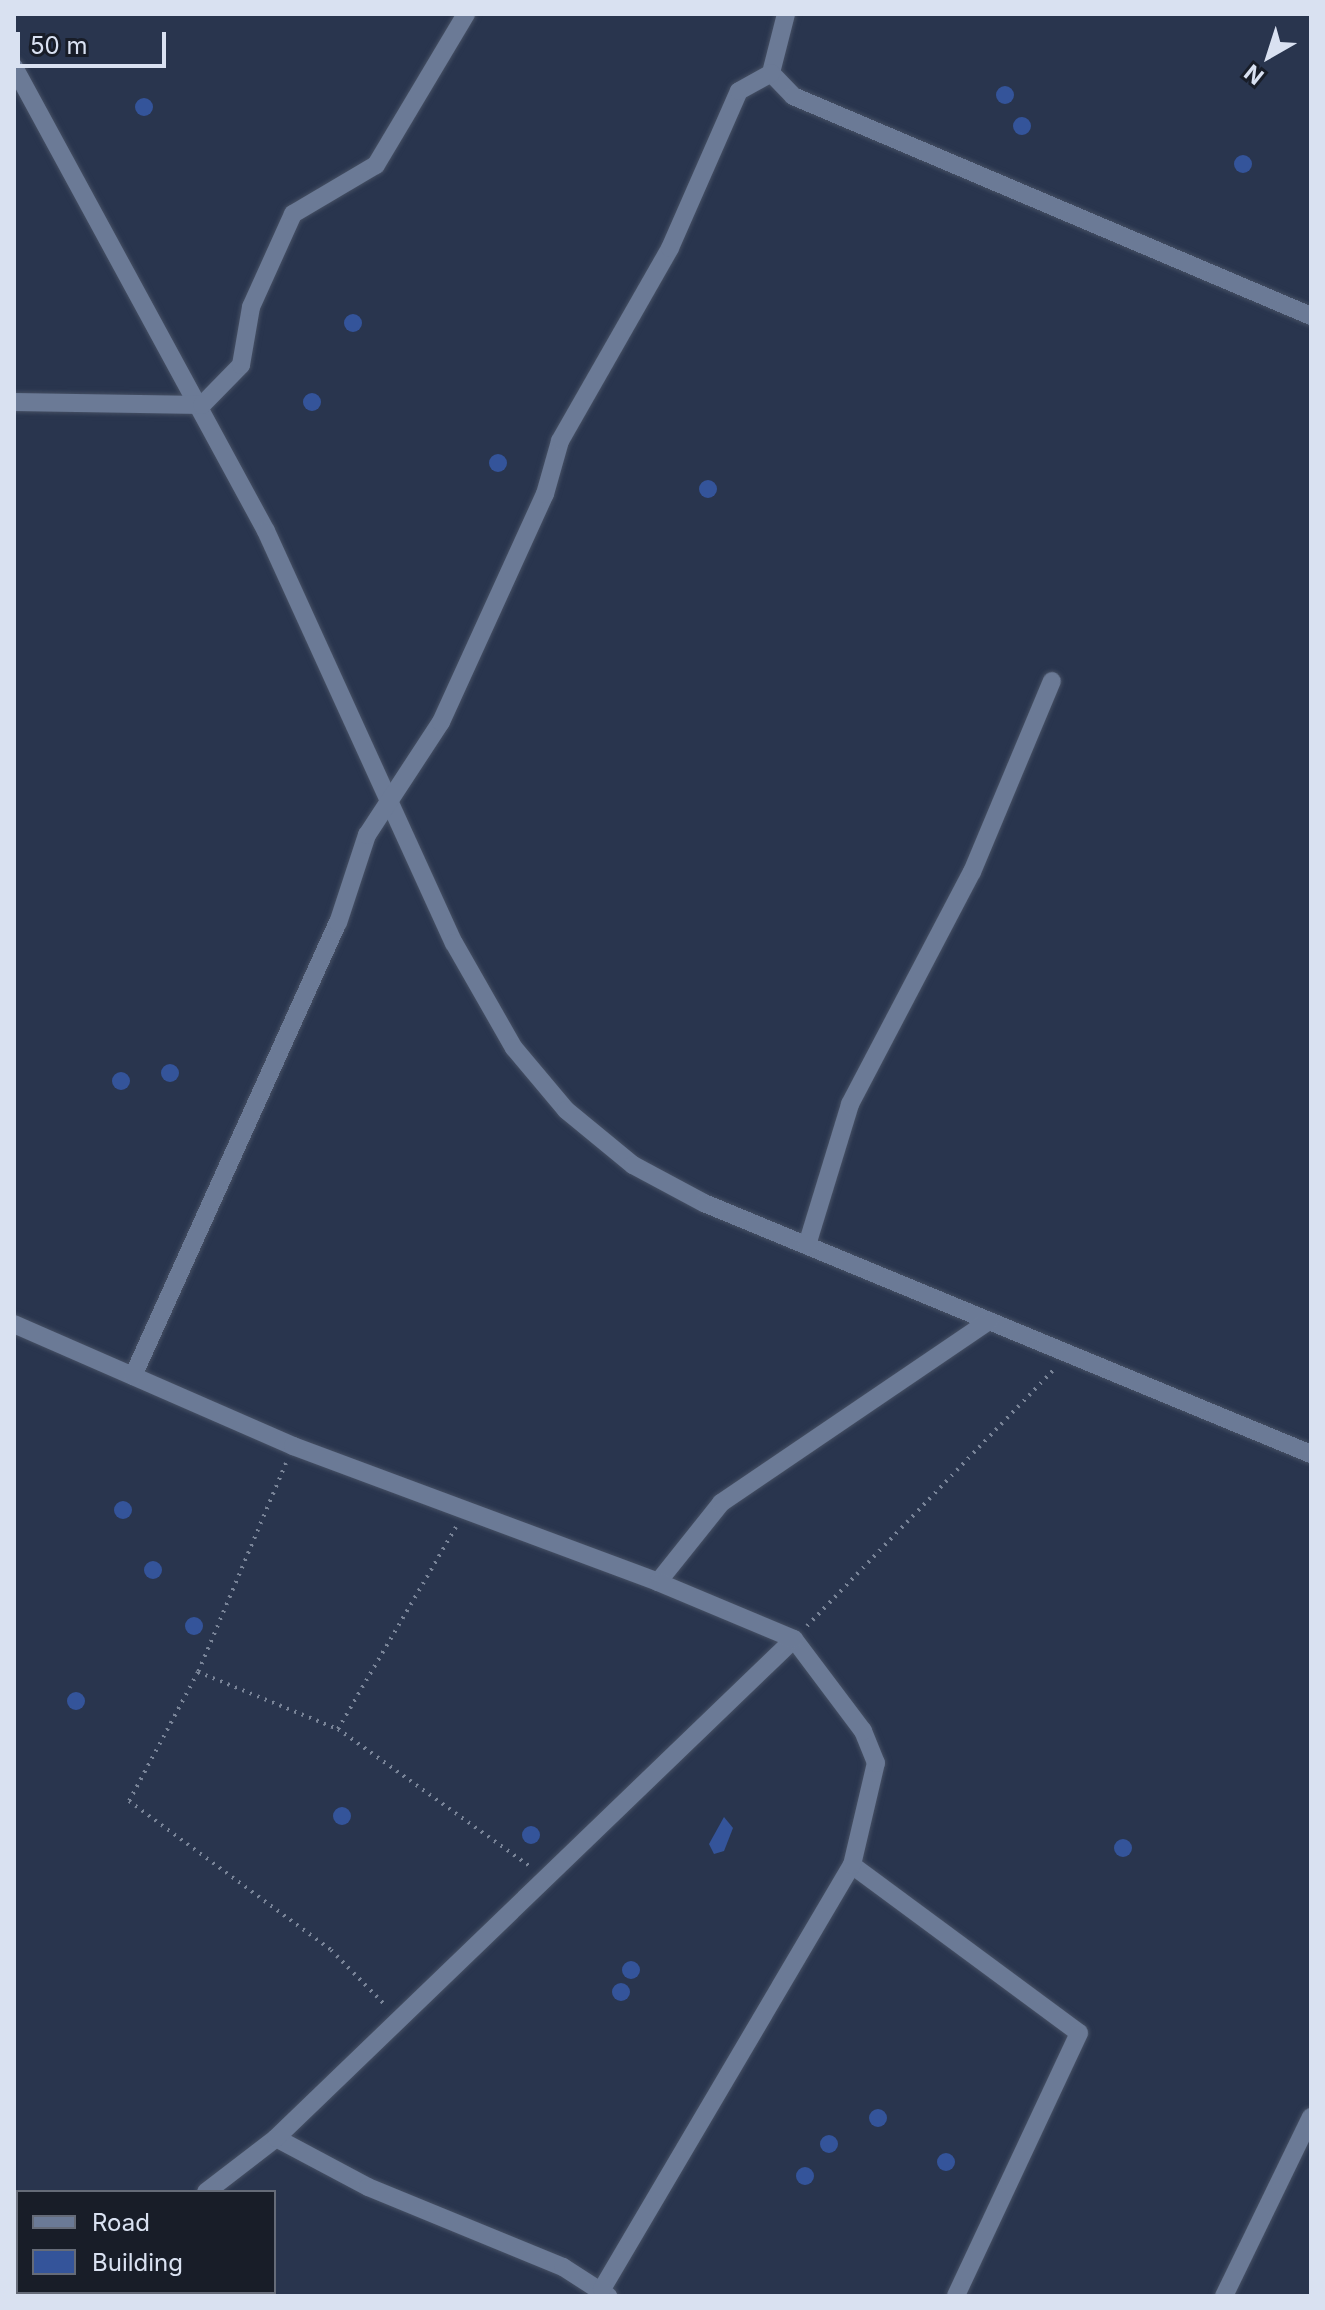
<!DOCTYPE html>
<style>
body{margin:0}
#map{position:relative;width:1325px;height:2310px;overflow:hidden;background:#29354e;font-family:Inter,sans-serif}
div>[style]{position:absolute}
.building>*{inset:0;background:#34549a}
.round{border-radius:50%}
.path>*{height:4px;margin-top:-2px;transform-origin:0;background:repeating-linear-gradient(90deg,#798498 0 2px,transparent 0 8px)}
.roads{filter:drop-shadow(0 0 2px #465064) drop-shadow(0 0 2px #465064)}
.minor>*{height:18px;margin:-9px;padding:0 9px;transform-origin:9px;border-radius:9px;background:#6b7a96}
span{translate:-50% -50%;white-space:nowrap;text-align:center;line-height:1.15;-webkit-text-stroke:6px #181d28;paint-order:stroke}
.frame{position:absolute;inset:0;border:16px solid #d9e1f1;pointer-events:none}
.legend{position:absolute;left:16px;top:2190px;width:260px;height:104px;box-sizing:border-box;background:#181d28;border:2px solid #656b78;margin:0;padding:10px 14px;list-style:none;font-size:24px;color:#d9e1f1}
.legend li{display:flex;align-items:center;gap:16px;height:40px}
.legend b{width:40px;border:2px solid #656b78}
.north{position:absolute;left:1229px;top:16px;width:80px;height:80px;-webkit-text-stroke:6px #181d28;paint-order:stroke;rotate:219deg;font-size:22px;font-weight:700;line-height:32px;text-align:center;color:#d9e1f1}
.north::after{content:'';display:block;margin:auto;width:28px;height:36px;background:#d9e1f1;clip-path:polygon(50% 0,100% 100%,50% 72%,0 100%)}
.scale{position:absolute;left:16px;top:32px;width:150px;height:36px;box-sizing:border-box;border:4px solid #d9e1f1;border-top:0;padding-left:10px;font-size:24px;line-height:28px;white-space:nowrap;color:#d9e1f1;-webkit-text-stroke:6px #181d28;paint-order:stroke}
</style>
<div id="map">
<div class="building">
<div class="round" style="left:996px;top:86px;width:18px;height:18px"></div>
<div class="round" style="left:135px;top:98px;width:18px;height:18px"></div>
<div class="round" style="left:1013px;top:117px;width:18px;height:18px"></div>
<div class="round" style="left:1234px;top:155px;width:18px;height:18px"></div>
<div class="round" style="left:344px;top:314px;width:18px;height:18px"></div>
<div class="round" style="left:303px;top:393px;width:18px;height:18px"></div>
<div class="round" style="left:489px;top:454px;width:18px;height:18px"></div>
<div class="round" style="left:699px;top:480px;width:18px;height:18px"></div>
<div class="round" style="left:161px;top:1064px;width:18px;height:18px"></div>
<div class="round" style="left:112px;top:1072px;width:18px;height:18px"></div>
<div class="round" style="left:114px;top:1501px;width:18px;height:18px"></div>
<div class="round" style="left:144px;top:1561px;width:18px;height:18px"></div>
<div class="round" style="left:185px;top:1617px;width:18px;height:18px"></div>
<div class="round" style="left:67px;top:1692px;width:18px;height:18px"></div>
<div class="round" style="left:333px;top:1807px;width:18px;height:18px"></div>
<div style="clip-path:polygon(724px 1817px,733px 1828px,724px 1851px,714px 1854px,709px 1844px)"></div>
<div class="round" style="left:522px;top:1826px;width:18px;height:18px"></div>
<div class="round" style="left:1114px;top:1839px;width:18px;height:18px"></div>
<div class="round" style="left:622px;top:1961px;width:18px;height:18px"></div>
<div class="round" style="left:612px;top:1983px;width:18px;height:18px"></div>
<div class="round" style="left:869px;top:2109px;width:18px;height:18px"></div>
<div class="round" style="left:820px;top:2135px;width:18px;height:18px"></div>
<div class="round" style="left:937px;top:2153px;width:18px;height:18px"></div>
<div class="round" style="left:796px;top:2167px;width:18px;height:18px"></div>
</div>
<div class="path">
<div style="left:286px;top:1463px;width:227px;rotate:112.8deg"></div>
<div style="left:198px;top:1672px;width:151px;rotate:22.2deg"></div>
<div style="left:456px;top:1527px;width:234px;rotate:120.3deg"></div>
<div style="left:338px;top:1729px;width:237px;rotate:35.6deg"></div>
<div style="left:807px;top:1626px;width:358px;rotate:-46.1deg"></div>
<div style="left:198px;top:1672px;width:146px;rotate:118.1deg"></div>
<div style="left:129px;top:1801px;width:251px;rotate:36.4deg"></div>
<div style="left:331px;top:1950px;width:78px;rotate:45.5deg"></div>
</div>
<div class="roads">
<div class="minor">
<div style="left:786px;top:14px;width:61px;rotate:104.3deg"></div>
<div style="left:771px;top:73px;width:32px;rotate:46deg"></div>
<div style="left:793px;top:96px;width:563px;rotate:23.01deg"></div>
<div style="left:14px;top:67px;width:528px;rotate:61.49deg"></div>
<div style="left:266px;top:531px;width:453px;rotate:65.5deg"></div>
<div style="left:454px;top:943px;width:121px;rotate:60.3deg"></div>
<div style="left:514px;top:1048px;width:81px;rotate:50deg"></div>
<div style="left:566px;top:1110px;width:87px;rotate:39.4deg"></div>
<div style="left:633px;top:1165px;width:81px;rotate:28.2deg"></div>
<div style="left:704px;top:1203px;width:657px;rotate:22.47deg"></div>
<div style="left:14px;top:402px;width:188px;rotate:0.9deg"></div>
<div style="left:202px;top:405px;width:56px;rotate:-45.7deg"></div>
<div style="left:241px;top:365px;width:59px;rotate:-80.2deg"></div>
<div style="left:251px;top:307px;width:102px;rotate:-65.7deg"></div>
<div style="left:293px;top:214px;width:96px;rotate:-30.6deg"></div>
<div style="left:376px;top:165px;width:176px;rotate:-59.2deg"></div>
<div style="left:807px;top:1245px;width:147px;rotate:-73deg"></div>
<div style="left:850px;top:1104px;width:262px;rotate:-62.3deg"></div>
<div style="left:972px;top:872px;width:207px;rotate:-67.3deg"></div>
<div style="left:14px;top:1324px;width:305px;rotate:23.6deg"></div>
<div style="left:293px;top:1446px;width:390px;rotate:20.4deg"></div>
<div style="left:658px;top:1582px;width:101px;rotate:-51.4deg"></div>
<div style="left:721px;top:1503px;width:324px;rotate:-34.2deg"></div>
<div style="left:133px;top:1376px;width:497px;rotate:-65.7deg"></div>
<div style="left:338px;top:923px;width:93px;rotate:-71.8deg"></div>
<div style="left:367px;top:835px;width:135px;rotate:-56.8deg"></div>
<div style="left:441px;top:722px;width:251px;rotate:-65.5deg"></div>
<div style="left:545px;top:494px;width:55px;rotate:-74.2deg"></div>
<div style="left:560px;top:441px;width:222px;rotate:-60.3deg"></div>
<div style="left:670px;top:248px;width:171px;rotate:-66.3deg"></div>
<div style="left:739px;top:91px;width:37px;rotate:-29deg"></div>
<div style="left:852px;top:1865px;width:282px;rotate:36.5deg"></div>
<div style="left:1079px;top:2033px;width:290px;rotate:115.1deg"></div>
<div style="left:276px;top:2138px;width:104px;rotate:28deg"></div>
<div style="left:368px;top:2187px;width:211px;rotate:22.3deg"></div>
<div style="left:563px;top:2267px;width:54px;rotate:32.8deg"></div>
<div style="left:206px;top:2192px;width:88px;rotate:-37.6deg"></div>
<div style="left:276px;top:2138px;width:719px;rotate:-43.93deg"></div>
<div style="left:602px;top:2289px;width:492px;rotate:-59.5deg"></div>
<div style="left:852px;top:1865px;width:105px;rotate:-76.8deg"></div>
<div style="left:876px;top:1763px;width:35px;rotate:-112deg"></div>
<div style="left:863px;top:1731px;width:115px;rotate:-126.9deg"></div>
<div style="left:794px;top:1639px;width:147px;rotate:-157.3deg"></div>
<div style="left:88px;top:2296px;width:6px;rotate:-39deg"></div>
<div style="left:1224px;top:2296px;width:199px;rotate:-64.1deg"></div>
</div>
</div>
<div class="frame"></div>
<ul class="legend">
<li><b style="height:10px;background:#6b7a96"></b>Road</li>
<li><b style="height:22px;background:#34549a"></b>Building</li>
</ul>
<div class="north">N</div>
<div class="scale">50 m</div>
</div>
